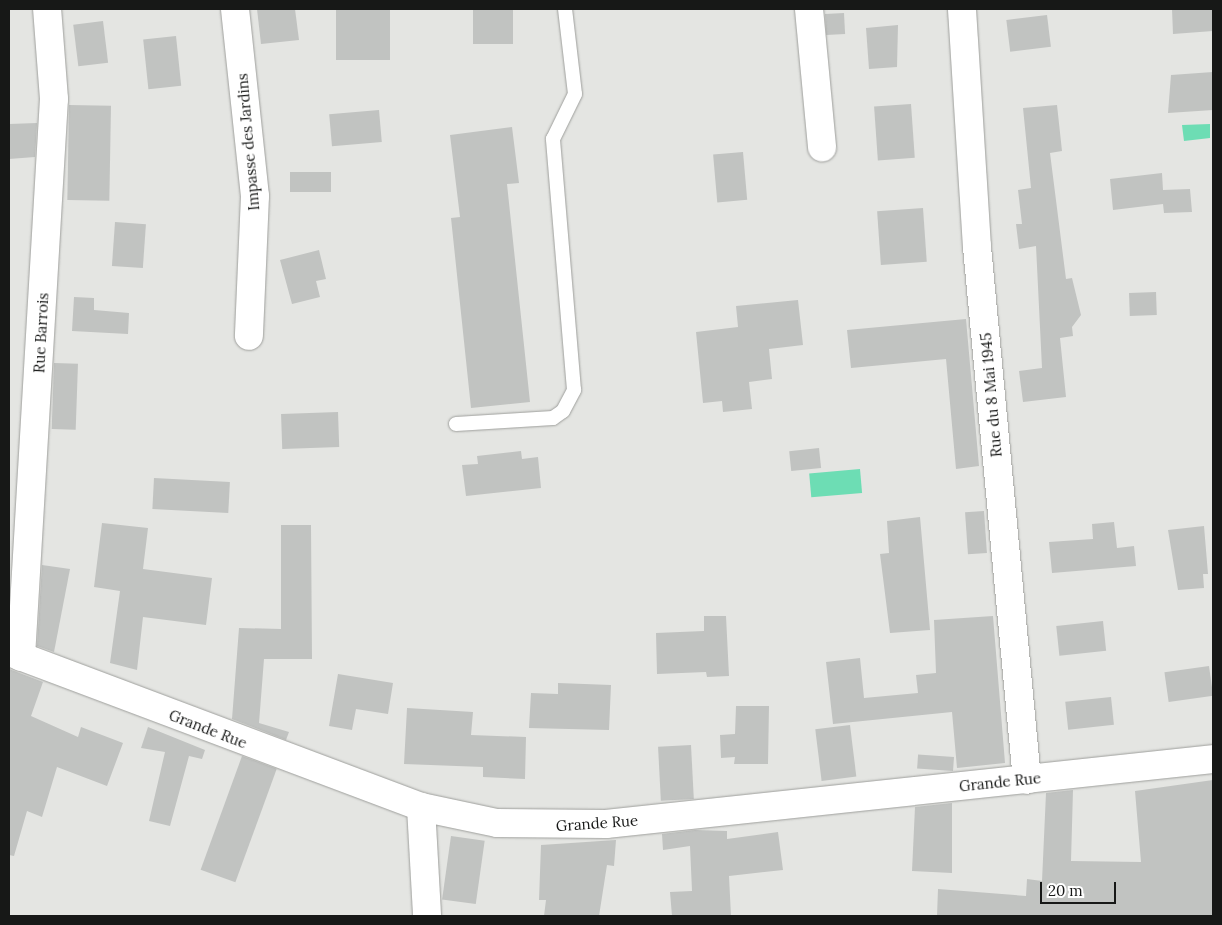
<!DOCTYPE html>
<style>
body{margin:0}
#map{position:relative;width:1222px;height:925px;overflow:hidden;background:#e4e5e2;font-family:Lora,serif}
div>[style]{position:absolute}
.water>*{inset:0;background:#6dddb4;transform-origin:0 0}
.building>*{inset:0;background:#c1c3c1;transform-origin:0 0}
.roads{filter:drop-shadow(0 0 1px #9e9f9c) drop-shadow(0 0 1px #9e9f9c)}
.service>*{height:14px;margin:-7px;padding:0 7px;transform-origin:7px;border-radius:7px;background:#fff}
.minor>*{height:28px;margin:-14px;padding:0 14px;transform-origin:14px;border-radius:14px;background:#fff}
.tertiary>*{height:28px;margin:-14px;padding:0 14px;transform-origin:14px;border-radius:14px;background:#fff}
span{translate:-50% -50%;white-space:nowrap;text-align:center;line-height:1.15;-webkit-text-stroke:5px #fff;paint-order:stroke}
.street-label{font-size:15px;color:#171817}
.frame{position:absolute;inset:0;border:10px solid #171817;pointer-events:none}
.scale{position:absolute;left:1040px;top:882px;width:76px;height:22px;box-sizing:border-box;border:2px solid #171817;border-top:0;padding-left:6px;font-size:15px;line-height:18px;white-space:nowrap;color:#171817;-webkit-text-stroke:4px #fff;paint-order:stroke}
</style>
<div id="map">
<div class="water">
<div style="clip-path:polygon(1210px 124px,1210px 138px,1184px 141px,1182px 125px)"></div>
<div style="left:860px;top:469px;width:24px;height:51px;rotate:85deg"></div>
</div>
<div class="building">
<div style="clip-path:polygon(257px 9px,295px 9px,299px 40px,261px 44px)"></div>
<div style="left:336px;top:9px;width:54px;height:51px"></div>
<div style="left:473px;top:9px;width:40px;height:35px"></div>
<div style="clip-path:polygon(1172px 9px,1213px 9px,1213px 31px,1173px 34px)"></div>
<div style="left:844px;top:13px;width:21px;height:19px;rotate:87deg"></div>
<div style="left:1047px;top:15px;width:32px;height:41px;rotate:83deg"></div>
<div style="left:103px;top:21px;width:42px;height:30px;rotate:83deg"></div>
<div style="clip-path:polygon(898px 25px,897px 67px,869px 69px,866px 28px)"></div>
<div style="left:176px;top:36px;width:50px;height:33px;rotate:84deg"></div>
<div style="clip-path:polygon(1213px 72px,1213px 110px,1168px 113px,1171px 75px)"></div>
<div style="left:911px;top:104px;width:54px;height:37px;rotate:86deg"></div>
<div style="left:69px;top:105px;width:42px;height:95px;rotate:1deg"></div>
<div style="clip-path:polygon(1057px 105px,1062px 151px,1050px 153px,1066px 279px,1072px 278px,1081px 315px,1072px 327px,1073px 336px,1060px 338px,1066px 397px,1023px 402px,1019px 371px,1042px 368px,1036px 246px,1019px 249px,1016px 224px,1022px 224px,1018px 190px,1031px 188px,1023px 108px)"></div>
<div style="left:379px;top:110px;width:32px;height:50px;rotate:85deg"></div>
<div style="clip-path:polygon(37px 123px,35px 157px,9px 159px,9px 124px)"></div>
<div style="clip-path:polygon(512px 127px,519px 183px,507px 184px,530px 402px,471px 408px,451px 218px,460px 217px,450px 135px)"></div>
<div style="left:743px;top:152px;width:48px;height:30px;rotate:85deg"></div>
<div style="left:290px;top:172px;width:41px;height:20px"></div>
<div style="clip-path:polygon(1162px 173px,1163px 190px,1190px 189px,1192px 212px,1164px 213px,1163px 204px,1113px 210px,1110px 179px)"></div>
<div style="left:923px;top:208px;width:54px;height:46px;rotate:86deg"></div>
<div style="left:115px;top:222px;width:31px;height:44px;rotate:4deg"></div>
<div style="clip-path:polygon(319px 250px,326px 279px,316px 281px,320px 297px,292px 304px,280px 260px)"></div>
<div style="left:1156px;top:292px;width:23px;height:27px;rotate:88deg"></div>
<div style="clip-path:polygon(74px 297px,94px 298px,94px 310px,129px 313px,128px 334px,72px 331px)"></div>
<div style="clip-path:polygon(798px 300px,803px 345px,769px 349px,772px 379px,749px 382px,752px 409px,723px 412px,722px 401px,703px 403px,696px 332px,738px 327px,736px 306px)"></div>
<div style="clip-path:polygon(966px 319px,979px 466px,956px 469px,946px 359px,851px 368px,847px 330px)"></div>
<div style="left:54px;top:363px;width:24px;height:66px;rotate:2deg"></div>
<div style="left:338px;top:412px;width:35px;height:57px;rotate:88deg"></div>
<div style="left:819px;top:448px;width:20px;height:30px;rotate:84deg"></div>
<div style="clip-path:polygon(521px 451px,522px 459px,538px 457px,541px 488px,466px 496px,462px 465px,478px 464px,477px 456px)"></div>
<div style="left:154px;top:478px;width:76px;height:31px;rotate:3deg"></div>
<div style="left:984px;top:511px;width:42px;height:19px;rotate:86deg"></div>
<div style="clip-path:polygon(920px 517px,930px 630px,890px 633px,880px 554px,889px 553px,887px 521px)"></div>
<div style="clip-path:polygon(1114px 522px,1117px 548px,1134px 546px,1136px 566px,1052px 573px,1049px 542px,1093px 539px,1092px 524px)"></div>
<div style="clip-path:polygon(102px 523px,148px 528px,143px 569px,212px 578px,206px 625px,143px 617px,137px 670px,110px 663px,120px 591px,94px 587px)"></div>
<div style="clip-path:polygon(281px 525px,311px 525px,312px 659px,264px 659px,259px 723px,289px 732px,286px 740px,232px 719px,239px 628px,281px 629px)"></div>
<div style="clip-path:polygon(1204px 526px,1208px 574px,1203px 574px,1204px 588px,1178px 590px,1168px 530px)"></div>
<div style="clip-path:polygon(42px 565px,70px 569px,54px 652px,37px 646px)"></div>
<div style="clip-path:polygon(704px 616px,726px 616px,729px 676px,707px 677px,706px 672px,657px 674px,656px 633px,704px 631px)"></div>
<div style="clip-path:polygon(993px 616px,1005px 763px,957px 768px,952px 712px,833px 724px,826px 662px,860px 658px,864px 698px,918px 693px,916px 675px,936px 673px,934px 620px)"></div>
<div style="left:1103px;top:621px;width:30px;height:47px;rotate:84deg"></div>
<div style="left:1209px;top:666px;width:30px;height:45px;rotate:82deg"></div>
<div style="clip-path:polygon(9px 669px,43px 682px,31px 716px,78px 737px,81px 727px,123px 743px,107px 786px,57px 767px,42px 817px,27px 811px,14px 856px,9px 855px)"></div>
<div style="clip-path:polygon(338px 674px,393px 683px,388px 714px,356px 709px,352px 730px,329px 726px)"></div>
<div style="clip-path:polygon(558px 683px,611px 685px,609px 730px,529px 728px,531px 693px,558px 694px)"></div>
<div style="left:1111px;top:697px;width:28px;height:46px;rotate:84deg"></div>
<div style="clip-path:polygon(736px 706px,769px 706px,768px 764px,734px 764px,735px 757px,721px 758px,720px 735px,735px 734px)"></div>
<div style="clip-path:polygon(407px 708px,473px 712px,471px 735px,526px 737px,525px 779px,483px 777px,483px 767px,404px 764px)"></div>
<div style="left:850px;top:725px;width:52px;height:35px;rotate:83deg"></div>
<div style="clip-path:polygon(148px 727px,205px 750px,202px 759px,189px 756px,170px 826px,149px 821px,165px 752px,141px 748px)"></div>
<div style="left:691px;top:745px;width:54px;height:33px;rotate:87deg"></div>
<div style="left:242px;top:756px;width:37px;height:121px;rotate:20deg"></div>
<div style="left:954px;top:757px;width:14px;height:36px;rotate:94deg"></div>
<div style="clip-path:polygon(1213px 780px,1213px 916px,937px 916px,938px 889px,1026px 896px,1027px 879px,1042px 881px,1046px 793px,1073px 790px,1071px 861px,1141px 862px,1135px 791px)"></div>
<div style="clip-path:polygon(952px 803px,952px 873px,912px 871px,915px 807px)"></div>
<div style="clip-path:polygon(695px 830px,727px 831px,727px 839px,778px 832px,783px 870px,729px 876px,731px 916px,672px 916px,670px 892px,692px 891px,690px 846px,663px 850px,662px 834px)"></div>
<div style="left:451px;top:836px;width:34px;height:64px;rotate:8deg"></div>
<div style="clip-path:polygon(616px 840px,614px 866px,607px 865px,599px 916px,544px 916px,546px 900px,539px 900px,541px 845px)"></div>
</div>
<div class="roads">
<div class="service">
<div style="left:456px;top:424px;width:97px;rotate:-3.5deg"></div>
<div style="left:553px;top:418px;width:12px;rotate:-35deg"></div>
<div style="left:563px;top:411px;width:24px;rotate:-62deg"></div>
<div style="left:574px;top:390px;width:252px;rotate:-94.8deg"></div>
<div style="left:553px;top:139px;width:50px;rotate:-63.9deg"></div>
<div style="left:575px;top:94px;width:86px;rotate:-96.7deg"></div>
</div>
<div class="minor">
<div style="left:235px;top:9px;width:188px;rotate:83.9deg"></div>
<div style="left:255px;top:196px;width:140px;rotate:92.5deg"></div>
<div style="left:809px;top:9px;width:139px;rotate:84.6deg"></div>
<div style="left:962px;top:9px;width:238px;rotate:86.4deg"></div>
<div style="left:977px;top:247px;width:535px;rotate:84.64deg"></div>
<div style="left:21px;top:657px;width:559px;rotate:-86.62deg"></div>
<div style="left:54px;top:99px;width:90px;rotate:-94.4deg"></div>
<div style="left:421px;top:807px;width:78px;rotate:11.9deg"></div>
<div style="left:497px;top:823px;width:109px;rotate:0.5deg"></div>
<div style="left:606px;top:824px;width:610px;rotate:-6.11deg"></div>
</div>
<div class="tertiary">
<div style="left:9px;top:652px;width:440px;rotate:20.6deg"></div>
<div style="left:421px;top:807px;width:109px;rotate:86.8deg"></div>
</div>
</div>
<div class="street-label">
<span style="left:248px;top:142px;rotate:-95deg">Impasse des Jardins</span>
<span style="left:41px;top:333px;rotate:-87deg">Rue Barrois</span>
<span style="left:991px;top:395px;rotate:-95deg">Rue du 8 Mai 1945</span>
<span style="left:208px;top:729px;rotate:21deg">Grande Rue</span>
<span style="left:1000px;top:782px;rotate:-6deg">Grande Rue</span>
<span style="left:597px;top:823px;rotate:-4deg">Grande Rue</span>
</div>
<div class="frame"></div>
<div class="scale">20 m</div>
</div>
